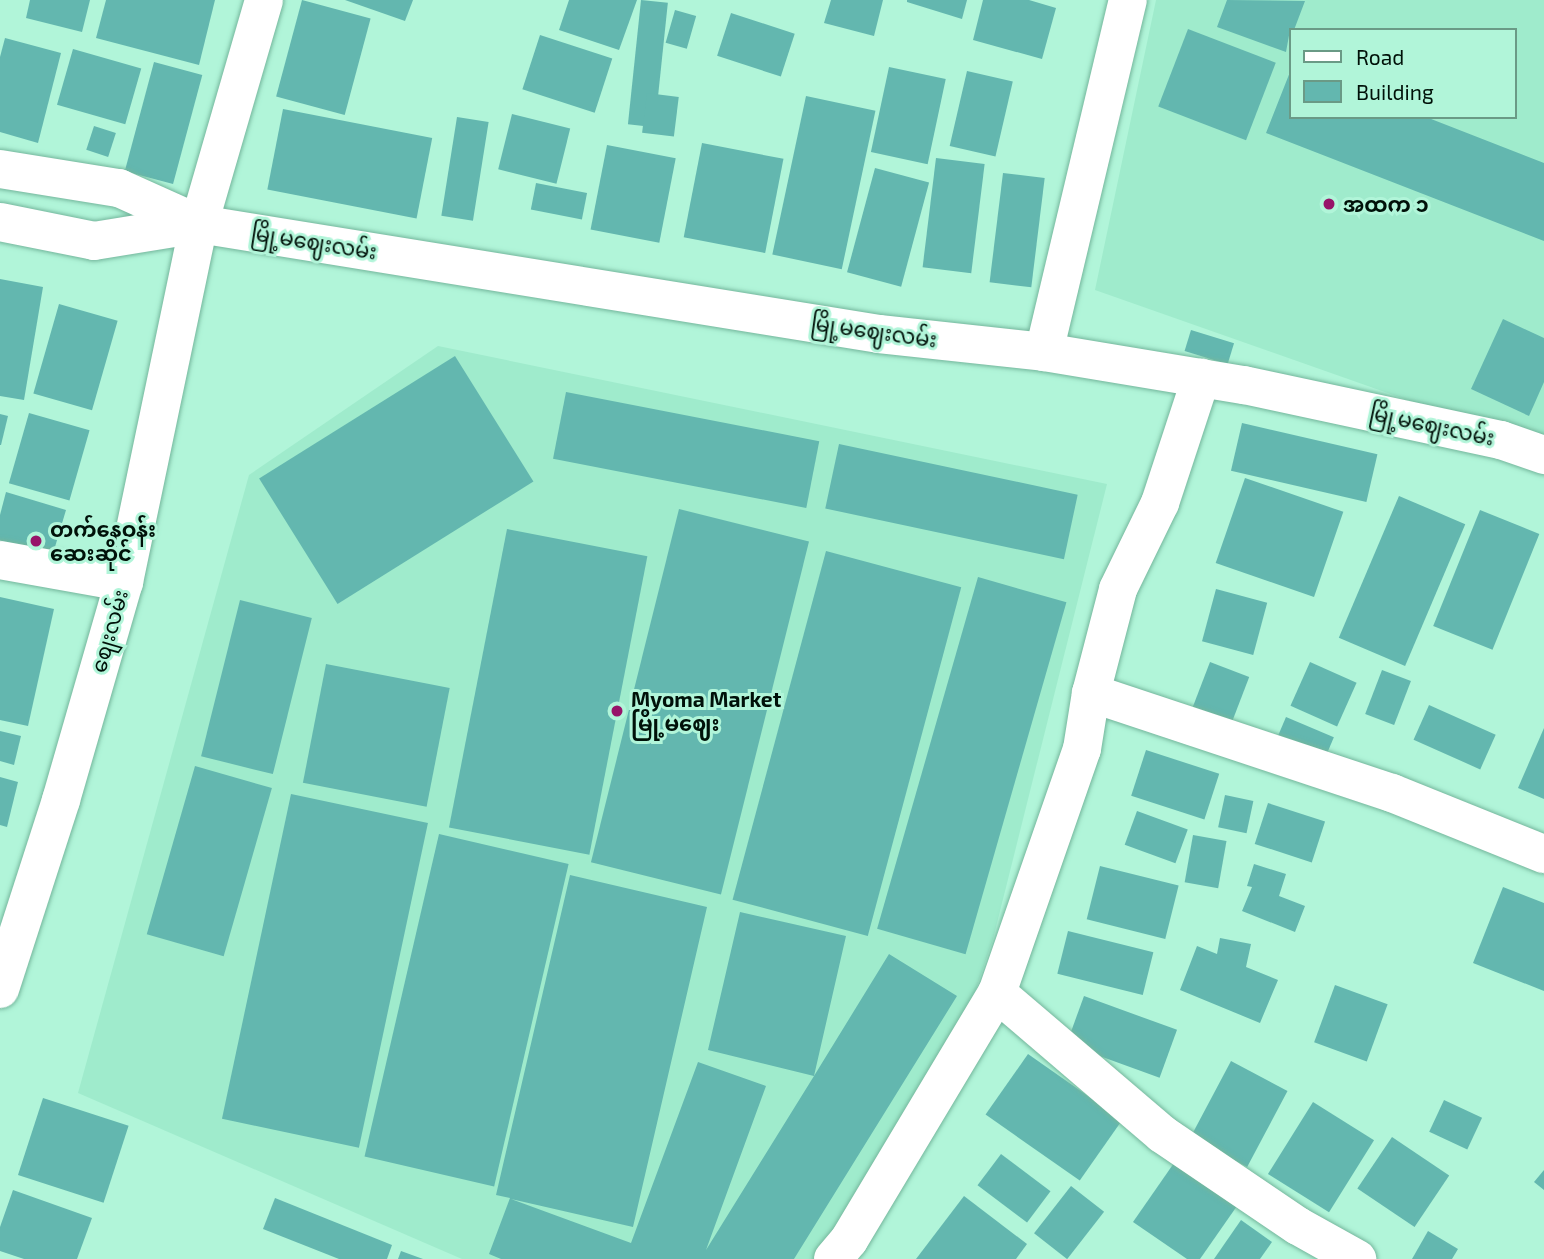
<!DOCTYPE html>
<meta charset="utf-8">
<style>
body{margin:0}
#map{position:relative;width:1544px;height:1259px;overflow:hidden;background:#b1f5d9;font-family:"Exo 2","Noto Sans Myanmar",sans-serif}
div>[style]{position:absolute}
.built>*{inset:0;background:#9febcc}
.building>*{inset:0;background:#63b7af;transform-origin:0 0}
.roads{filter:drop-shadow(0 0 2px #74b69c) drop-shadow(0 0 2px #74b69c)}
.minor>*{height:38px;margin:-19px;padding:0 19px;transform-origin:19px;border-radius:19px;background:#fff}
.secondary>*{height:38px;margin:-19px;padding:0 19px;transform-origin:19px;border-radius:19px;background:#fff}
.dots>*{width:19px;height:19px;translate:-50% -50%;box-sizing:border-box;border:4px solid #b1f5d9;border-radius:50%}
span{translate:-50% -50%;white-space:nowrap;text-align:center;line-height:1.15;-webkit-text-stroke:6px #b1f5d9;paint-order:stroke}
.poi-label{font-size:21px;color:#001109;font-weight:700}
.left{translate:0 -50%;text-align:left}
.street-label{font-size:21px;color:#001109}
.legend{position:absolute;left:1289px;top:28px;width:228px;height:91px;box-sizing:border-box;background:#b1f5d9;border:2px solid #6a9a86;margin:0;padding:9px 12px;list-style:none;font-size:21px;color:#001109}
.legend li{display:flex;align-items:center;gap:14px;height:35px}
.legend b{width:35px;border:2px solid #6a9a86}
</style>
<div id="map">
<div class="built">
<div style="clip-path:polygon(evenodd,1156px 0,1544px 0,1544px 448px,1095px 290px,1156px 0,1290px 30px,1514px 30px,1514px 117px,1290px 117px,1290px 30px)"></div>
<div style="clip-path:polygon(438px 346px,1107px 484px,993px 939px,924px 1141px,817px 1259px,462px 1259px,78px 1093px,249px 475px)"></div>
</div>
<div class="building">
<div style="clip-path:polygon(30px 0,90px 0,82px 32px,26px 18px)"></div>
<div style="clip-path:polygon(106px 0,215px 0,199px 65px,96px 38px)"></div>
<div style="left:302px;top:0;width:71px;height:100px;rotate:15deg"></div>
<div style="clip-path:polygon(345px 0,413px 0,405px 21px)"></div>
<div style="clip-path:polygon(569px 0,637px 0,619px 50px,559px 30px)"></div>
<div style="left:641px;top:0;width:27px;height:125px;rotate:6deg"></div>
<div style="clip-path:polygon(831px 0,883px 0,874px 36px,824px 23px)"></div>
<div style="clip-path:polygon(907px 0,967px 0,962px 19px,907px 2px)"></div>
<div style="clip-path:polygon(983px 0,1029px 0,1056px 8px,1042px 59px,973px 40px)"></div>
<div style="clip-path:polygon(1227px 0,1305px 1px,1294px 30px,1290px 30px,1286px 52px,1217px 27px)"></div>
<div style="left:675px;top:10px;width:22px;height:34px;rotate:16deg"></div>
<div style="left:731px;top:13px;width:67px;height:45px;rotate:18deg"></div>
<div style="left:1188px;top:29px;width:94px;height:83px;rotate:21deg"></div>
<div style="left:540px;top:35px;width:76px;height:57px;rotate:18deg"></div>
<div style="clip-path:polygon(5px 38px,61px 53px,38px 143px,0 132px,0 57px)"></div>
<div style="left:73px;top:49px;width:71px;height:58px;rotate:16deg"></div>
<div style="left:154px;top:62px;width:50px;height:113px;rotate:15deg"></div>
<div style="left:889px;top:67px;width:58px;height:87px;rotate:12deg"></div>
<div style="left:967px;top:71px;width:47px;height:77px;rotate:13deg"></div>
<div style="clip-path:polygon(1290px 72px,1290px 117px,1426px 117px,1544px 163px,1544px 241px,1266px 133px)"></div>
<div style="left:647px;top:93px;width:32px;height:40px;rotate:7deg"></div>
<div style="left:806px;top:96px;width:71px;height:162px;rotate:12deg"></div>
<div style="left:283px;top:109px;width:152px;height:82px;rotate:11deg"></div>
<div style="left:512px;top:114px;width:60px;height:57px;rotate:14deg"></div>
<div style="left:457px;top:117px;width:32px;height:100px;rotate:9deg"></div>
<div style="left:94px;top:126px;width:23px;height:25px;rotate:18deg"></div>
<div style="left:702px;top:143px;width:83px;height:96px;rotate:11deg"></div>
<div style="left:607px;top:145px;width:70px;height:86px;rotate:11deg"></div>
<div style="left:936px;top:158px;width:49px;height:110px;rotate:7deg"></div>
<div style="left:875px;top:168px;width:56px;height:108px;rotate:15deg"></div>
<div style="left:1003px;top:173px;width:42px;height:110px;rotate:7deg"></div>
<div style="left:536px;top:183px;width:52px;height:27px;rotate:11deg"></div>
<div style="clip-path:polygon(0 279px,43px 287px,24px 400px,0 396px)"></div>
<div style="left:59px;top:304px;width:61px;height:93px;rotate:16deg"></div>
<div style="clip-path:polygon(1503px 319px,1544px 338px,1544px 382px,1529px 416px,1471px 389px)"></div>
<div style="left:1191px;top:330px;width:45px;height:22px;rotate:17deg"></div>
<div style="left:455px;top:356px;width:148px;height:231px;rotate:58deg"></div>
<div style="left:566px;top:392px;width:258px;height:68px;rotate:11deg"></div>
<div style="left:29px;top:413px;width:63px;height:73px;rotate:16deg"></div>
<div style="clip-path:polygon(0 414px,8px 416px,1px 445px,0 445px)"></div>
<div style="left:1242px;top:423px;width:139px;height:49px;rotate:13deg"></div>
<div style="left:839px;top:444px;width:244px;height:66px;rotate:12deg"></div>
<div style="left:1245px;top:478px;width:104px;height:90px;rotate:19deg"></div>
<div style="clip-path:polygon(6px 492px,66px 510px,52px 557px,0 542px,0 515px)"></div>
<div style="left:1399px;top:496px;width:72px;height:154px;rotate:23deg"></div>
<div style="left:679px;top:509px;width:134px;height:364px;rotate:14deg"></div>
<div style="left:1480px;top:510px;width:64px;height:125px;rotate:22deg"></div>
<div style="left:507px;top:529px;width:143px;height:304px;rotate:11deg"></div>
<div style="left:826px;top:551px;width:140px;height:361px;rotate:15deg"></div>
<div style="left:978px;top:577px;width:92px;height:366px;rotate:16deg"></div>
<div style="left:1216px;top:589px;width:53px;height:54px;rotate:15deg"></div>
<div style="clip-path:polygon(0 597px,54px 609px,28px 726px,0 720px)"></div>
<div style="left:240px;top:600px;width:74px;height:161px;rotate:14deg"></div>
<div style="left:1210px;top:662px;width:42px;height:58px;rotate:21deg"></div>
<div style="left:1310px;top:662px;width:51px;height:48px;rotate:24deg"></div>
<div style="left:326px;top:664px;width:126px;height:121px;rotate:11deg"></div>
<div style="left:1382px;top:670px;width:31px;height:47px;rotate:21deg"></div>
<div style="left:1429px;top:705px;width:73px;height:38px;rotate:24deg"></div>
<div style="left:1286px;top:717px;width:52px;height:25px;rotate:23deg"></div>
<div style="clip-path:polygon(1544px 728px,1544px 799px,1518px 788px)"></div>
<div style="clip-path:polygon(0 731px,21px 736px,14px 765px,0 761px)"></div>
<div style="left:1146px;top:750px;width:77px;height:48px;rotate:18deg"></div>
<div style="left:195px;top:766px;width:80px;height:175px;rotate:16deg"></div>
<div style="clip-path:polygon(0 777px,18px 782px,7px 827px,0 825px)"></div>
<div style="left:291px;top:794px;width:140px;height:332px;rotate:12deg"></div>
<div style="left:1225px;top:795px;width:29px;height:33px;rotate:12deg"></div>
<div style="left:1268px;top:803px;width:60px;height:43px;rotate:18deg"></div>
<div style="left:1137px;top:811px;width:54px;height:36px;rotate:20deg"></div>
<div style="left:439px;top:834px;width:133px;height:331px;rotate:13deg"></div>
<div style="left:1193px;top:835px;width:34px;height:48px;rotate:10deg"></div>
<div style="clip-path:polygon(1254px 864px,1286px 874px,1279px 896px,1305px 906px,1295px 932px,1242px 911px,1252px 887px,1247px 886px)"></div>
<div style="left:1100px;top:866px;width:81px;height:55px;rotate:14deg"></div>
<div style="clip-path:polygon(570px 875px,707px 907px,633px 1227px,511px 1199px,631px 1243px,698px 1062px,766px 1086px,706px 1250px,814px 1076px,708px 1050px,740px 912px,846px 936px,814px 1076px,889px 954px,957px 996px,794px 1259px,501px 1259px,489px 1254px,510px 1198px,496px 1195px)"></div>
<div style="clip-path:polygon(1503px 887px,1544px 903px,1544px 991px,1473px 963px)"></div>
<div style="left:1068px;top:931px;width:88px;height:44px;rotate:14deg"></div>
<div style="clip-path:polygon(1220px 938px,1251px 944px,1246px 967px,1278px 980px,1260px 1023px,1180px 990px,1197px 946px,1217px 954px)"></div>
<div style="left:1335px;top:985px;width:56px;height:61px;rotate:20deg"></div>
<div style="left:1084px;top:996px;width:99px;height:51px;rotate:20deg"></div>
<div style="left:1028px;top:1054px;width:115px;height:74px;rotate:35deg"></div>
<div style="left:1231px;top:1061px;width:64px;height:86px;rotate:28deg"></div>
<div style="left:43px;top:1098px;width:90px;height:81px;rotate:18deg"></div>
<div style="left:1444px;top:1100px;width:42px;height:35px;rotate:25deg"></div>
<div style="left:1313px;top:1102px;width:72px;height:85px;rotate:32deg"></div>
<div style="left:1392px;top:1137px;width:69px;height:62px;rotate:34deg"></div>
<div style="left:1001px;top:1154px;width:62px;height:39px;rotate:37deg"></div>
<div style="clip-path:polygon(1174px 1163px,1237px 1206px,1200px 1259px,1187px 1259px,1133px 1222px)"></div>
<div style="clip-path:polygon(1544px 1170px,1544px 1190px,1534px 1182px)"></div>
<div style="left:1071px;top:1186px;width:42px;height:60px;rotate:38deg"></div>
<div style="clip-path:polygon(13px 1190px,92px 1218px,77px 1259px,24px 1259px,0 1251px,0 1227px)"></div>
<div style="clip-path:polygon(964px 1196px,1027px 1244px,1016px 1259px,916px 1259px)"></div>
<div style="clip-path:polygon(275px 1198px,392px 1245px,387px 1259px,339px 1259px,263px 1229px)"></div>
<div style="clip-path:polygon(1241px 1220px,1272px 1242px,1260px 1259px,1214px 1259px)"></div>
<div style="clip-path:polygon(1428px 1231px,1458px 1249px,1452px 1259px,1412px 1259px)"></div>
<div style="clip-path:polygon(401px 1251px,423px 1259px,398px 1259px)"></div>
</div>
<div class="roads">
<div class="minor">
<div style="left:199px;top:224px;width:233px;rotate:-73.8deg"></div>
<div style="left:1044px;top:352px;width:362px;rotate:-76.6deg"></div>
<div style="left:0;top:560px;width:126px;rotate:10.1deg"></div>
<div style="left:1091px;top:693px;width:317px;rotate:18.4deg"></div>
<div style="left:1392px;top:793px;width:164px;rotate:21.9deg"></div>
<div style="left:997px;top:993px;width:217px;rotate:40.5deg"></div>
<div style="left:1162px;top:1134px;width:164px;rotate:34.1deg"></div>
<div style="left:1298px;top:1226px;width:68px;rotate:29.2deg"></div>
<div style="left:833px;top:1259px;width:25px;rotate:-50deg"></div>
<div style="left:849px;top:1240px;width:288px;rotate:-59.1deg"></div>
<div style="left:997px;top:993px;width:258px;rotate:-70.8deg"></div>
<div style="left:1082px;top:749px;width:57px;rotate:-80.9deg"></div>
<div style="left:1091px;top:693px;width:107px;rotate:-75.4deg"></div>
<div style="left:1118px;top:589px;width:96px;rotate:-64deg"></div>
<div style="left:1160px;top:503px;width:132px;rotate:-71.8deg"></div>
</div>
<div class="secondary">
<div style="left:0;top:169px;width:121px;rotate:9.1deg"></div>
<div style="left:119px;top:188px;width:88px;rotate:24.2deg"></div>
<div style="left:199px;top:224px;width:689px;rotate:9.19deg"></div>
<div style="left:879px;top:334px;width:166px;rotate:6.2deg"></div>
<div style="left:1044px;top:352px;width:203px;rotate:9.4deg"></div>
<div style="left:1244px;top:385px;width:263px;rotate:12.1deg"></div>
<div style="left:1501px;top:440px;width:46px;rotate:19.2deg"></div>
<div style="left:0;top:222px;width:96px;rotate:11.4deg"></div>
<div style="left:94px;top:241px;width:106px;rotate:-9.2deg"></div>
<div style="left:0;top:989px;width:199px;rotate:-72.1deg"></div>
<div style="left:61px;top:800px;width:227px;rotate:-73.9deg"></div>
<div style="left:124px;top:582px;width:366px;rotate:-78.2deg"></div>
</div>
</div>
<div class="dots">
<div style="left:1329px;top:204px;background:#971369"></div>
<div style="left:36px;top:541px;background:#971369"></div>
<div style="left:617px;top:711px;background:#971369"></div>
</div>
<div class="poi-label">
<span class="left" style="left:1343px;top:204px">အထက ၁</span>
<span class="left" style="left:50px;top:541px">တက်နေဝန်း<br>ဆေးဆိုင်</span>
<span class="left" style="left:631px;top:711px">Myoma Market<br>မြို့မဈေး</span>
</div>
<div class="street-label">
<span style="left:314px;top:242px;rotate:9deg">မြို့မဈေးလမ်း</span>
<span style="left:874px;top:331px;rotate:8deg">မြို့မဈေးလမ်း</span>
<span style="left:1432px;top:425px;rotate:12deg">မြို့မဈေးလမ်း</span>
<span style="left:109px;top:631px;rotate:-74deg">စျေးလမ်း</span>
</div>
<ul class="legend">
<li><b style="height:9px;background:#fff"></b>Road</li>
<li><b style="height:19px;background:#63b7af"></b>Building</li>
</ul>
</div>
